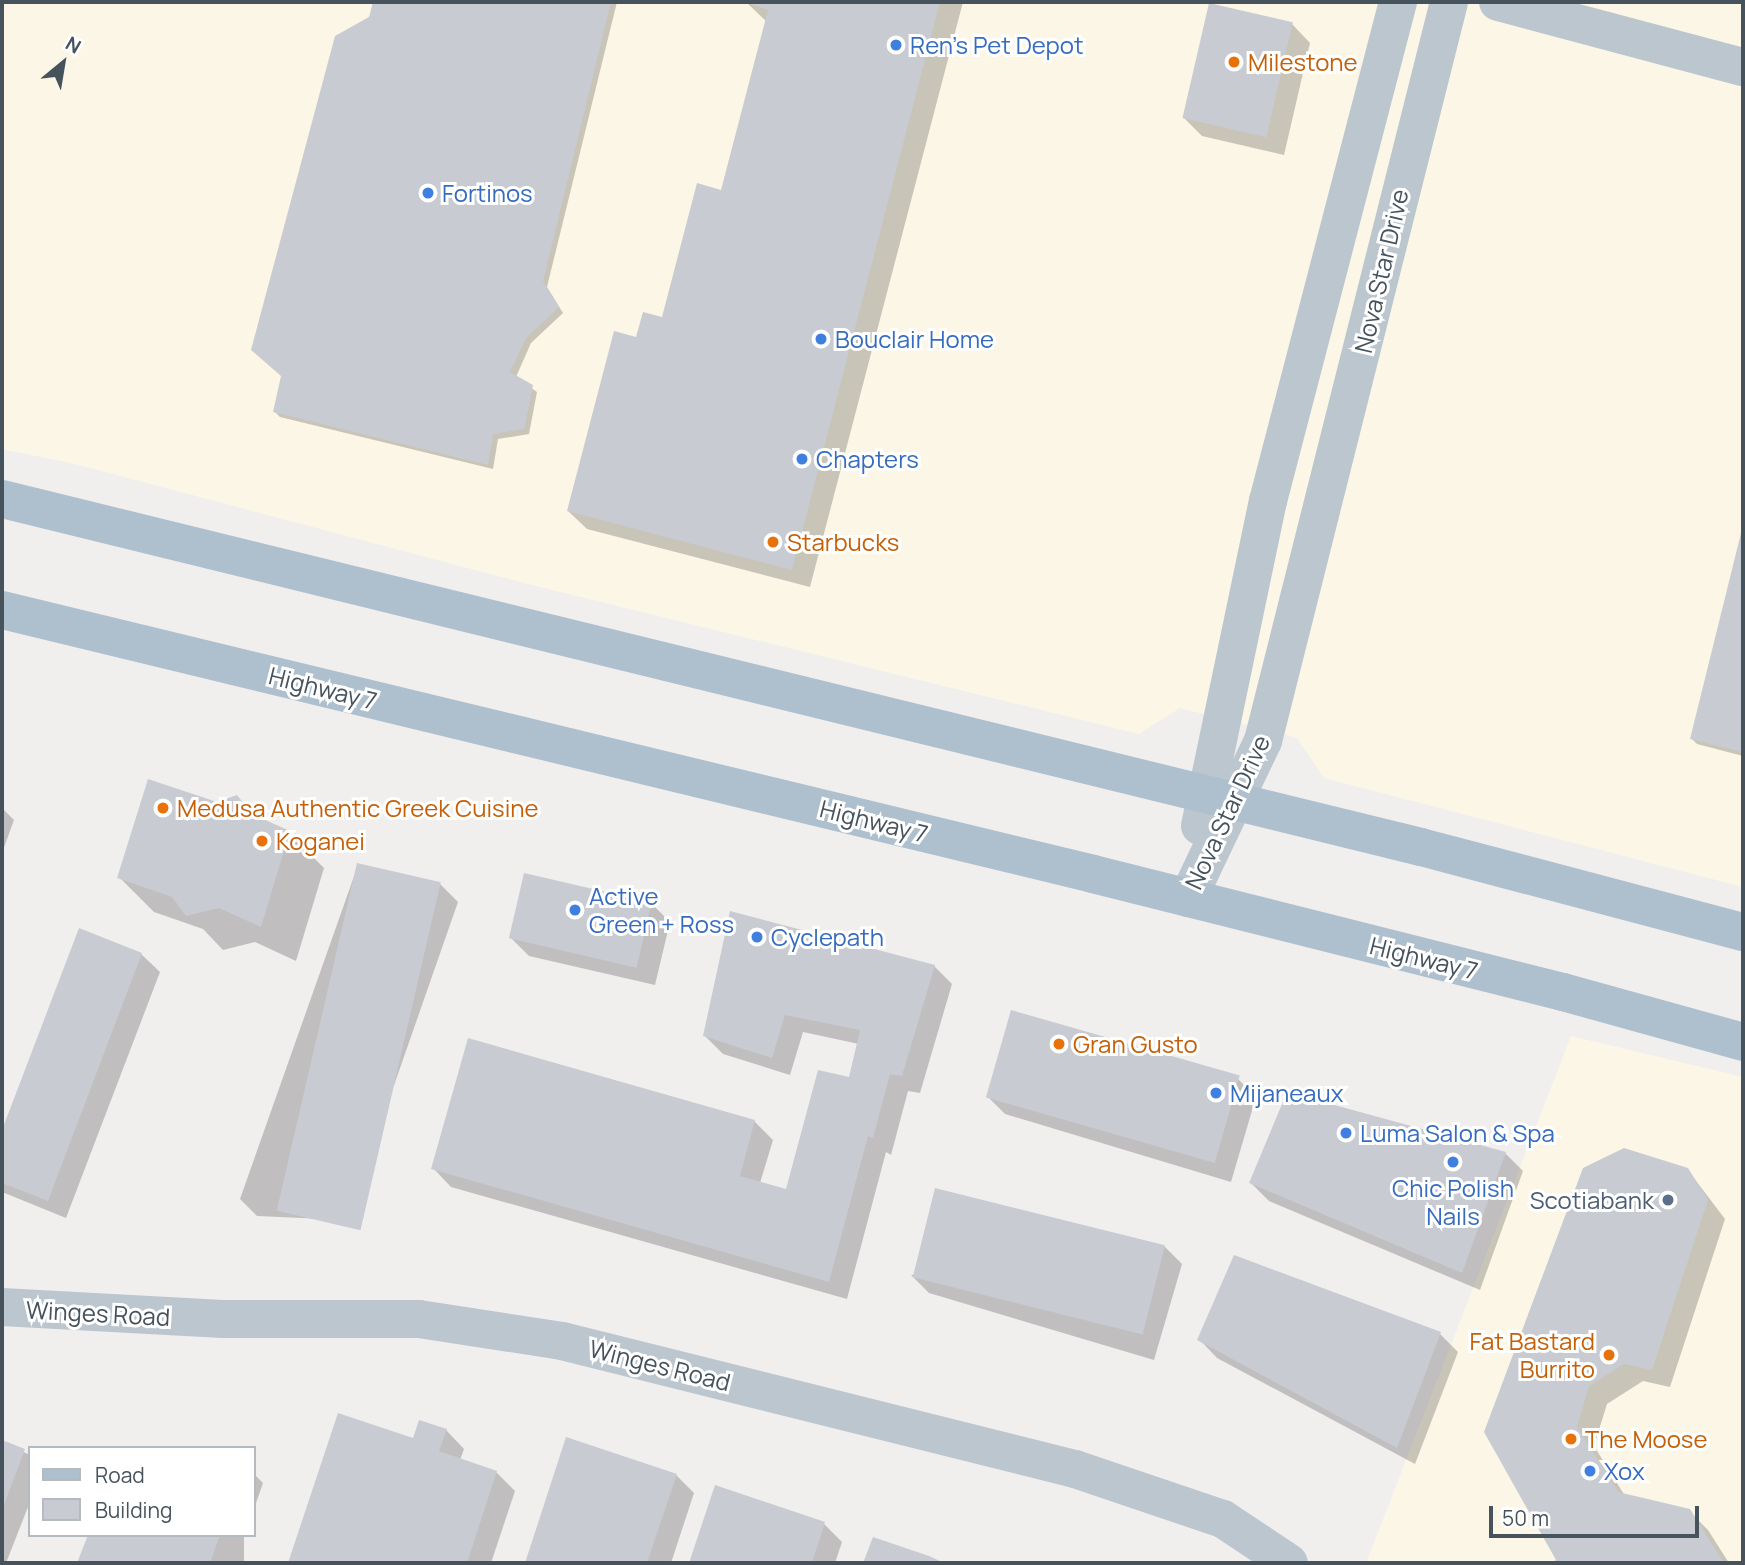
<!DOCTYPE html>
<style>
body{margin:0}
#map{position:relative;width:1745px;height:1565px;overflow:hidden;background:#f1eeee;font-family:Manrope,sans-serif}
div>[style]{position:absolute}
.commercial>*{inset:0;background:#fcf6e7}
.shadow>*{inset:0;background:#0003;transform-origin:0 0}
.building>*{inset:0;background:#c8cbd1;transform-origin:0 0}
.minor>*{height:38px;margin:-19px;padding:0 19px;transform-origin:19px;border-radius:19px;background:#bcc6ce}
.major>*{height:38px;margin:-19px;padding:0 19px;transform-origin:19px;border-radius:19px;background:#aebfce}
.dots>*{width:19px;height:19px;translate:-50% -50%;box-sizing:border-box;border:4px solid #fff;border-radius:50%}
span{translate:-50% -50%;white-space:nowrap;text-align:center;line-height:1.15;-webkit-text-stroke:6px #fff;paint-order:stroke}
.shop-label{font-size:24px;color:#366cbe}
.left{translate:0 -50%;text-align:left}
.food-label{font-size:24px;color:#c56008}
.right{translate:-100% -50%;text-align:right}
.street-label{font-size:24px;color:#46525c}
.service-label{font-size:24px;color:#4e5e75}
.frame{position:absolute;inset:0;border:4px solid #46525c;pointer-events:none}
.legend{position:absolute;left:28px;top:1446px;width:228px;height:91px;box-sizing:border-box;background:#fff;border:2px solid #b5babe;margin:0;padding:9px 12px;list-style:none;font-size:21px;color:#46525c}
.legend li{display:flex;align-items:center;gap:14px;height:35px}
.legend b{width:35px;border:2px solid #b5babe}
.north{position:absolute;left:28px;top:28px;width:70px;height:70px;-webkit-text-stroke:5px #fff;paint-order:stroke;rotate:30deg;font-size:19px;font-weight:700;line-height:28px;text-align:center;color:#46525c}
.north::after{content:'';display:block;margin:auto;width:24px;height:32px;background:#46525c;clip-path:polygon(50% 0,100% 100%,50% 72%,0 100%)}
.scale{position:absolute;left:1489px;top:1506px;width:210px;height:32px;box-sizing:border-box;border:4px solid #46525c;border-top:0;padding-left:9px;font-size:21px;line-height:24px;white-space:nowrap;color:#46525c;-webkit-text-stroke:5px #fff;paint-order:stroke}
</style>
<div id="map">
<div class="commercial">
<div style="clip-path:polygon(2px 2px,1743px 2px,1743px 887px,1324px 778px,1297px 738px,1180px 708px,1139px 734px,532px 585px,75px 464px,2px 449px)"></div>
<div style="clip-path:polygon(1571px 1036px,1743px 1077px,1743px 1563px,1366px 1563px)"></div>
</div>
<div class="shadow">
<div style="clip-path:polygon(374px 2px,617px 2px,547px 287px,563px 313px,531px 343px,516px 377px,537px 392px,529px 434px,498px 439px,493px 469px,280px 417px,275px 412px)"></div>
<div style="clip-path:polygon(963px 2px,810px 587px,587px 529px,568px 511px,637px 339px,663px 319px,723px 192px,767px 22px,746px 2px)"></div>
<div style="clip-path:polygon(1292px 24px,1310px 43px,1284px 155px,1202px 136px,1184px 118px)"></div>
<div style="clip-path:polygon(1743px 529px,1743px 756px,1697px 744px,1692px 739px)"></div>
<div style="clip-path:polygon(236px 797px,258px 819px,289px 833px,324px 868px,296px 961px,255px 942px,223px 950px,203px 929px,154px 912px,119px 877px,217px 803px)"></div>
<div style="clip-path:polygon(2px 808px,14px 820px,2px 853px)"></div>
<div style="clip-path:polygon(358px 865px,440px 884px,458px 902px,347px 1220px,257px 1216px,240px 1199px)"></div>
<div style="clip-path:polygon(652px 904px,670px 922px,655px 985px,529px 956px,511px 938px)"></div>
<div style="clip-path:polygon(80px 931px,141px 954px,160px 972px,66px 1218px,2px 1192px,2px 1135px)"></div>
<div style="clip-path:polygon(934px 966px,952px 984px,920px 1093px,908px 1091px,891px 1155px,886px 1152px,847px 1299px,451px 1187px,433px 1168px,469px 1040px,755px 1122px,773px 1140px,760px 1183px,787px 1191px,850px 1079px,859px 1044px,803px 1032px,790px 1075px,723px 1054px,705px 1036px)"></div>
<div style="clip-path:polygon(1238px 1079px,1256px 1097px,1231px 1182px,1005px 1114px,987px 1096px)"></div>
<div style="clip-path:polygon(1505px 1153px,1523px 1171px,1480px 1290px,1269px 1201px,1251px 1183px)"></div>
<div style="clip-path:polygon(1687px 1169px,1725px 1219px,1670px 1387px,1643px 1381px,1607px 1404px,1594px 1446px,1625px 1496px,1689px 1511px,1708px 1530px,1729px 1563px,1554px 1563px,1558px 1560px,1486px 1432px)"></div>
<div style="clip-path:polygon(1164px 1246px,1182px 1264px,1154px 1360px,929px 1293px,911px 1275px)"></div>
<div style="clip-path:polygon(1440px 1334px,1458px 1352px,1415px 1464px,1217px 1358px,1199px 1339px)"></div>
<div style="clip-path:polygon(339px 1416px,414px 1441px,446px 1430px,464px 1449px,460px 1460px,497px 1473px,515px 1491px,491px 1563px,290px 1563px)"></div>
<div style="clip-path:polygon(568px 1439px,676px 1475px,694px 1493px,671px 1563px,526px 1563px)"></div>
<div style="clip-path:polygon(2px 1442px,30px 1455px,30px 1502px,6px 1563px,2px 1563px)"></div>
<div style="clip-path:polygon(254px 1474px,263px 1483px,254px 1509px)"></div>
<div style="clip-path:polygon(716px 1487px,824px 1524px,842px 1542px,835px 1563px,691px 1563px)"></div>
<div style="left:89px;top:1535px;width:155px;height:30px"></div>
</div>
<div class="building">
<div style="clip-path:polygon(373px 2px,611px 2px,543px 281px,559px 307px,526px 338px,510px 372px,533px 385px,524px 429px,493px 434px,488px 465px,273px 412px,281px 376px,251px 350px,335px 36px,369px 17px)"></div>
<div style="clip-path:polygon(745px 2px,940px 2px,792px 570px,567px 511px,614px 331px,636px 337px,643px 312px,662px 317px,697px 183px,721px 190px,768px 10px)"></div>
<div style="left:1209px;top:3px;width:86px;height:118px;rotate:13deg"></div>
<div style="clip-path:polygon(1743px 525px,1743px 752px,1690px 739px)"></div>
<div style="clip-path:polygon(148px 779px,217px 802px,237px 795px,252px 814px,290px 831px,261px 927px,219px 908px,186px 916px,172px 897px,117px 878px)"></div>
<div style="left:357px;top:863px;width:86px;height:357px;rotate:13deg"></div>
<div style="left:524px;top:873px;width:131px;height:67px;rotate:13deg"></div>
<div style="clip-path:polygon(730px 911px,935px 965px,902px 1076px,890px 1074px,873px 1138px,868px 1136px,829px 1282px,431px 1169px,468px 1038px,755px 1120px,740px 1176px,786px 1189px,818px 1070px,849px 1077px,860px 1030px,785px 1015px,772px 1058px,703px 1036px)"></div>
<div style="clip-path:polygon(79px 928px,142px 953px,48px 1201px,2px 1183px,2px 1130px)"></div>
<div style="left:1011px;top:1010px;width:238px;height:91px;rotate:16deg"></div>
<div style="clip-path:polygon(1287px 1092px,1506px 1152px,1462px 1273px,1249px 1183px)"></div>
<div style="clip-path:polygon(1624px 1148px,1688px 1168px,1708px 1200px,1652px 1370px,1624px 1364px,1589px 1386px,1577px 1427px,1618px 1492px,1690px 1509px,1724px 1563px,1551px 1563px,1556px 1560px,1484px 1432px,1583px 1168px)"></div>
<div style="left:935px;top:1188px;width:237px;height:92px;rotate:14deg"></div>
<div style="clip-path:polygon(1234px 1255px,1441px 1332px,1397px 1448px,1197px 1340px)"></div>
<div style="clip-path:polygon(338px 1413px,413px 1438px,419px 1420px,447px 1429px,439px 1451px,497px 1471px,467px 1563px,288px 1563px)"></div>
<div style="clip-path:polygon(566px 1437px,677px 1474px,647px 1563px,525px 1563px)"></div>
<div style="clip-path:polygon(2px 1440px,25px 1449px,2px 1510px)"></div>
<div style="clip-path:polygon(715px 1485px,825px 1522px,812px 1563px,689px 1563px)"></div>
<div style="clip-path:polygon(88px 1535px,220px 1535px,210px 1563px,77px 1563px)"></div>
<div style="clip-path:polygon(873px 1537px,929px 1556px,944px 1563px,863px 1563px)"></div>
</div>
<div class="minor">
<div style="left:1498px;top:2px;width:253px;rotate:14.9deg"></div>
<div style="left:1200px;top:826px;width:332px;rotate:-78.2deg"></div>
<div style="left:1268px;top:501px;width:516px;rotate:-75.4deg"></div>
<div style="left:1188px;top:898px;width:174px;rotate:-64.5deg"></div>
<div style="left:1263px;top:741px;width:762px;rotate:-75.87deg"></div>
<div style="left:2px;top:1307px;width:221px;rotate:3.1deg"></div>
<div style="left:223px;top:1319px;width:196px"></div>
<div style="left:419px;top:1319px;width:145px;rotate:8.7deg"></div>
<div style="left:562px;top:1341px;width:529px;rotate:14.01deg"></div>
<div style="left:1075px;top:1469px;width:156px;rotate:18.7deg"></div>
<div style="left:1223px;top:1519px;width:79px;rotate:33.7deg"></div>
</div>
<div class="major">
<div style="left:2px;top:499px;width:1461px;rotate:13.78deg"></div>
<div style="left:1421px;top:847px;width:333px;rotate:14.8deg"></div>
<div style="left:2px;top:610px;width:1122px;rotate:13.6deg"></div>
<div style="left:1093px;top:874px;width:485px;rotate:14.1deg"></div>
<div style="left:1563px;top:992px;width:187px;rotate:15.5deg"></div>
</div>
<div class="dots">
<div style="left:896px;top:45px;background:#3f7fe0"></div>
<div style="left:1234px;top:62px;background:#e8710a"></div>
<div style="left:428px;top:193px;background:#3f7fe0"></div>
<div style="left:821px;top:339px;background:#3f7fe0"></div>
<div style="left:802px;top:459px;background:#3f7fe0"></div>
<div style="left:773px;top:542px;background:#e8710a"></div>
<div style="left:163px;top:808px;background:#e8710a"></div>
<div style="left:262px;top:841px;background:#e8710a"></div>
<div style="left:575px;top:910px;background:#3f7fe0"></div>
<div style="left:757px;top:937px;background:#3f7fe0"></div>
<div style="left:1059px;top:1044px;background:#e8710a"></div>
<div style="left:1216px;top:1093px;background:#3f7fe0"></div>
<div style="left:1346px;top:1133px;background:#3f7fe0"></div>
<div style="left:1453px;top:1162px;background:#3f7fe0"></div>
<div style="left:1668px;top:1200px;background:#5c6f8a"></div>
<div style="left:1609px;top:1355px;background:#e8710a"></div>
<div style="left:1571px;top:1439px;background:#e8710a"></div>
<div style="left:1590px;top:1471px;background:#3f7fe0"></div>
</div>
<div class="shop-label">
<span class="left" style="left:910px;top:45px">Ren's Pet Depot</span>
<span class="left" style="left:442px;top:193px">Fortinos</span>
<span class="left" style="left:835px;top:339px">Bouclair Home</span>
<span class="left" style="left:816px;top:459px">Chapters</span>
<span class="left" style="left:589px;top:910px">Active<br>Green + Ross</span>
<span class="left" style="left:771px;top:937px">Cyclepath</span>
<span class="left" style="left:1230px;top:1093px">Mijaneaux</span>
<span class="left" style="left:1360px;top:1133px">Luma Salon &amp; Spa</span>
<span style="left:1453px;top:1202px">Chic Polish<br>Nails</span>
<span class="left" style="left:1604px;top:1471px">Xox</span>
</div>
<div class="food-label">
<span class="left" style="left:1248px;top:62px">Milestone</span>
<span class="left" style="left:787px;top:542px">Starbucks</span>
<span class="left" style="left:177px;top:808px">Medusa Authentic Greek Cuisine</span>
<span class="left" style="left:276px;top:841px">Koganei</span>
<span class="left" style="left:1073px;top:1044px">Gran Gusto</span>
<span class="right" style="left:1595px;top:1355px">Fat Bastard<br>Burrito</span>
<span class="left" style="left:1585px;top:1439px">The Moose</span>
</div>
<div class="street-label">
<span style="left:1381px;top:271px;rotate:-77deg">Nova Star Drive</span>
<span style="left:323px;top:688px;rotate:14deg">Highway 7</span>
<span style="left:1227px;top:812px;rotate:-65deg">Nova Star Drive</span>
<span style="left:874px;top:821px;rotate:14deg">Highway 7</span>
<span style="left:1424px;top:958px;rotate:14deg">Highway 7</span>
<span style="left:98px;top:1313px;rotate:3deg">Winges Road</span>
<span style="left:660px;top:1365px;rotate:14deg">Winges Road</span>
</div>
<div class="service-label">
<span class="right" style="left:1654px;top:1200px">Scotiabank</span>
</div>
<div class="frame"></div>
<ul class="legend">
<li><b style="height:9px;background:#aebfce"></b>Road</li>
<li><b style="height:19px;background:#c8cbd1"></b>Building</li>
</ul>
<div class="north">N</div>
<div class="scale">50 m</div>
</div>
